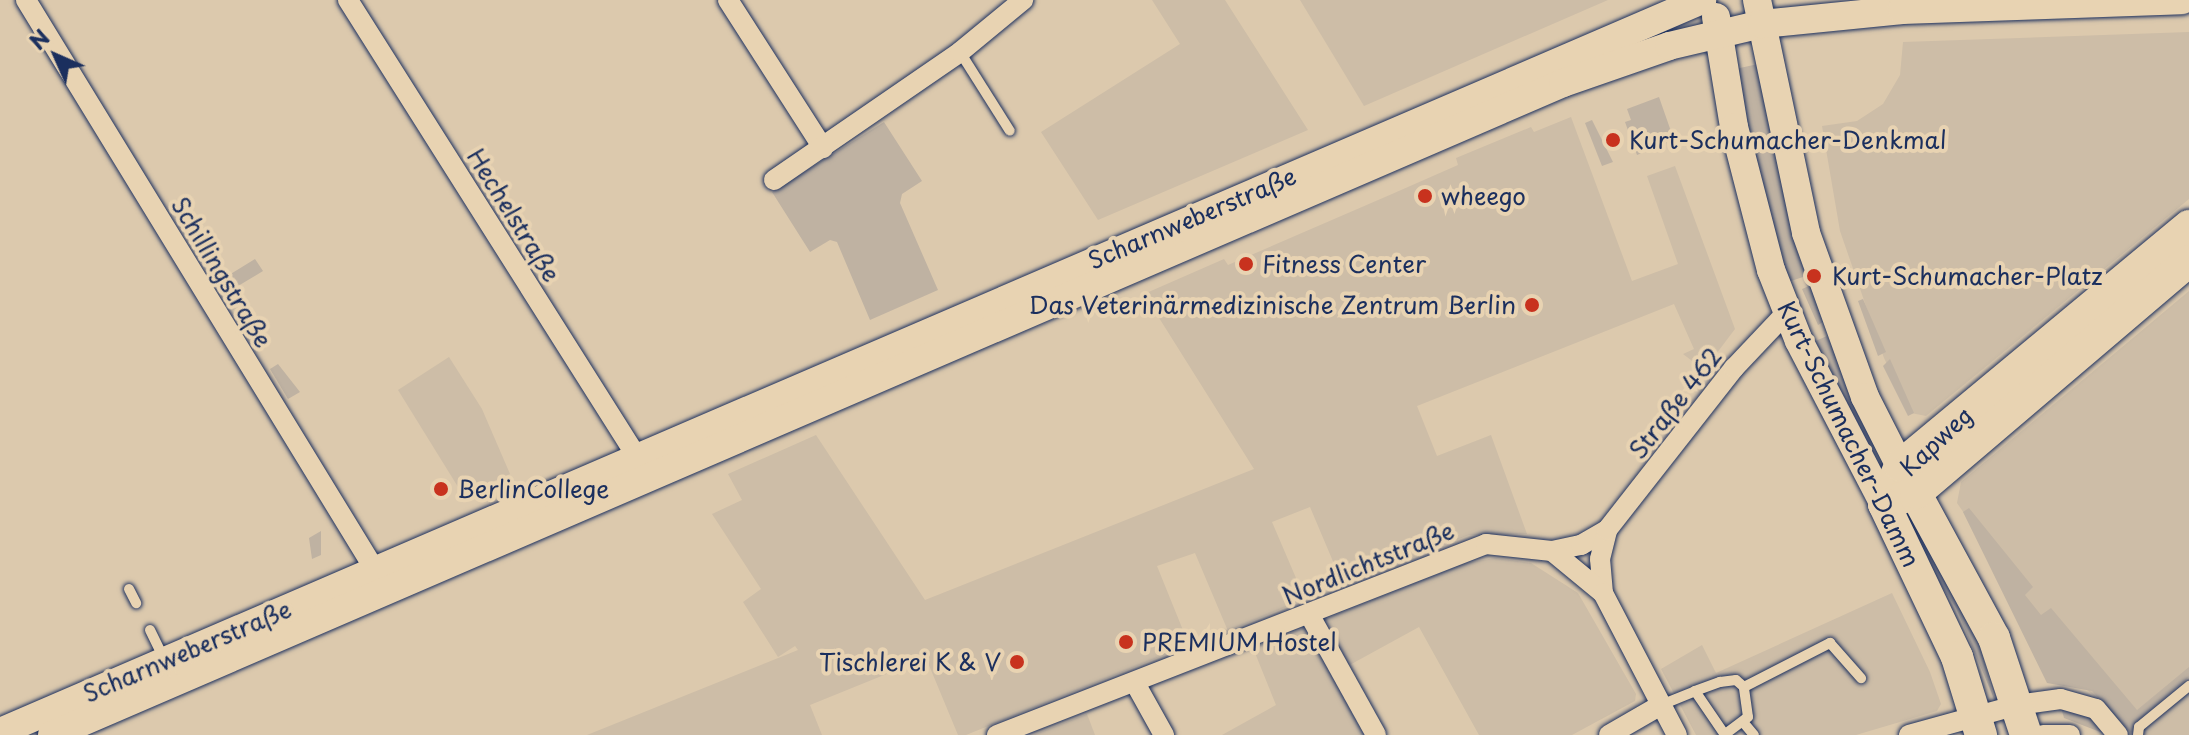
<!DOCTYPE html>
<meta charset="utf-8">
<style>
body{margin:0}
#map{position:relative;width:2189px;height:735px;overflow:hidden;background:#dcc9ad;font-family:"Playpen Sans",sans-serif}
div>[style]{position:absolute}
.built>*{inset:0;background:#cdbda7}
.green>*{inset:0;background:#bfb2a2;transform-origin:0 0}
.roads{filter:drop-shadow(0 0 2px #1b2f5e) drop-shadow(0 0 2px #1b2f5e)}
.service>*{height:10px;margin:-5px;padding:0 5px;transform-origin:5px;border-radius:5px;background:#e8d3b2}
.minor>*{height:20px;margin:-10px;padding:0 10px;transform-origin:10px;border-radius:10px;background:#e8d3b2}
.secondary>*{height:28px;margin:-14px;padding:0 14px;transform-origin:14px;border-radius:14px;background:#e8d3b2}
.primary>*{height:32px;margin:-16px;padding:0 16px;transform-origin:16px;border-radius:16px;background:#e8d3b2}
.dots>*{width:22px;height:22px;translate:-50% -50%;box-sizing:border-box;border:4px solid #e8d3b2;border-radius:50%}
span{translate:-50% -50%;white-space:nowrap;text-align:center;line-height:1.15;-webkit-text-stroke:8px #e8d3b2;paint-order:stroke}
.poi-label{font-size:24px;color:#1b2f5e}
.left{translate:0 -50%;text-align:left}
.right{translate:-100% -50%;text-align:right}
.street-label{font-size:24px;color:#1b2f5e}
.north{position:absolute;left:16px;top:16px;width:80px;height:80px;-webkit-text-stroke:6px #e8d3b2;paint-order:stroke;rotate:315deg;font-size:22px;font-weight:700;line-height:32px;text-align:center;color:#1b2f5e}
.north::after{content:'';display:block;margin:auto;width:28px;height:36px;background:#1b2f5e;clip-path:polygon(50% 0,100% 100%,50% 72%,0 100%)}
</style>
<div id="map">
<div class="built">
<div style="clip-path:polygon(1152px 0,1225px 0,1308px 130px,1098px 220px,1041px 132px,1180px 44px)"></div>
<div style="clip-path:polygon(1300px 0,1608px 0,1364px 106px)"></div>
<div style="clip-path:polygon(2189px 32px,2189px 199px,1926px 416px,1911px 413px,1884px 358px,1840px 231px,1822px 126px,1857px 121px,1883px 104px,1900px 75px,1903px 42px)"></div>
<div style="clip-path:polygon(1571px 117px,1632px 281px,1678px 264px,1647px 176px,1675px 166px,1735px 329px,1704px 370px,1683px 354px,1694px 349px,1674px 304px,1417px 406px,1437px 456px,1491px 435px,1527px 534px,1469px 535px,1343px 585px,1310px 507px,1272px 522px,1305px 599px,1228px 631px,1195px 553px,1157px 566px,1189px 645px,966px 735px,958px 735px,926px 658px,810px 705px,822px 735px,587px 735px,798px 650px,795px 646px,778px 657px,743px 602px,761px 589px,712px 514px,742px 500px,728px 474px,816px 435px,925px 600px,1254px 469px,1144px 294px,1224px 259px,1228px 265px,1392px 194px,1458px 165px,1456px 158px,1531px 127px,1534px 132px)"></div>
<div style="clip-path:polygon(2189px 291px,2189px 735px,2129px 735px,2115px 714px,2085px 688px,1957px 503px,1961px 482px)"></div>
<div style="clip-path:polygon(449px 357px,482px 409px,510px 474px,463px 495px,398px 390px)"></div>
<div style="clip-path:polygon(1495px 558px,1531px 563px,1578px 593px,1636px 694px,1635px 701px,1572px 735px,1479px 735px,1419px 627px,1346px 667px,1320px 621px,1466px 563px)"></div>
<div style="clip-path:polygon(1892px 593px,1930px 672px,1941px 704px,1937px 711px,1856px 735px,1696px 735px,1661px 669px,1702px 645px,1716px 673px)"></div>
<div style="clip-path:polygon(1309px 626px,1369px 735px,1222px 735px,1276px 705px,1253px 648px)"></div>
<div style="clip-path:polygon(1087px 714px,1095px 735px,1033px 735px)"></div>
</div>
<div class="green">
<div style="clip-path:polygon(1758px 64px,1823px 322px,1818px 325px,1802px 289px,1809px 286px,1806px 276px,1788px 282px,1731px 70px)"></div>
<div style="clip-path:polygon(1659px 97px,1674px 140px,1637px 155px,1625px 122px,1631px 120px,1627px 109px)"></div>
<div style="clip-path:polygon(1592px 120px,1613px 162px,1602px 166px,1585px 123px)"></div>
<div style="clip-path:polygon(884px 122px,922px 181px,902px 194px,900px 203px,938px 290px,870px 320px,837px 242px,830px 240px,810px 252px,772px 192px)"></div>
<div style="clip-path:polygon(255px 259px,263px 271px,233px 289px,242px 305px,233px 310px,216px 283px)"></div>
<div style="clip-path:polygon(1863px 299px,1886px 352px,1878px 356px,1858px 301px)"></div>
<div style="left:244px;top:309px;width:30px;height:9px;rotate:57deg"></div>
<div style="clip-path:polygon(1827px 336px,1876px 447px,1869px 452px,1811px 343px)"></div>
<div style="clip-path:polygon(1890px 359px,1914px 413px,1908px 416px,1883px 366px)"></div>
<div style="clip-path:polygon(278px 364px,300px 392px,288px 399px,270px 369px)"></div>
<div style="clip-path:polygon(1969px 508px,2033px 587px,2025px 595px,2041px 615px,2051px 608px,2137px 710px,2189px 667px,2189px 677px,2137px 721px,2131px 733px,2092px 691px,2047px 683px,1963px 512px)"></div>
<div style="clip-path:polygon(1919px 529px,1978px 640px,1995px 701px,1956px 608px,1910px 538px)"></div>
<div style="clip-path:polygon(321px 531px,321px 555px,312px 559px,309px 538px)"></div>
<div style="clip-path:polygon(2061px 707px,2084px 712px,2108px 735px,2064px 718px)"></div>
</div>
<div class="roads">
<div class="service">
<div style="left:960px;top:52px;width:93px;rotate:57.7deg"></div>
<div style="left:129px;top:589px;width:16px;rotate:63deg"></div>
<div style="left:150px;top:630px;width:32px;rotate:64deg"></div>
<div style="left:1695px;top:691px;width:27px;rotate:-20deg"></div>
<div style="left:1720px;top:682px;width:16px;rotate:-7deg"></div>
<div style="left:1736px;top:680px;width:11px;rotate:41deg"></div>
<div style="left:1661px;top:705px;width:37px;rotate:-22deg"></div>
<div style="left:1695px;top:691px;width:53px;rotate:55.7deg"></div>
<div style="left:1743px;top:722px;width:17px;rotate:50deg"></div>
<div style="left:1724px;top:735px;width:30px;rotate:-37deg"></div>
<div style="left:1748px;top:717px;width:30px;rotate:-98deg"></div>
<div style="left:1744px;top:687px;width:97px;rotate:-27.1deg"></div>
<div style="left:1830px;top:643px;width:47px;rotate:48.5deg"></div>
<div style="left:2138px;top:735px;width:8px;rotate:-83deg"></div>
<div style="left:2139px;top:727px;width:65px;rotate:-39.4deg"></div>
</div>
<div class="minor">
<div style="left:26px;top:0;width:668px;rotate:58.52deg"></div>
<div style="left:348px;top:0;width:541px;rotate:57.69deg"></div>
<div style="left:728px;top:0;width:176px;rotate:57.3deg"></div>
<div style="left:774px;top:180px;width:226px;rotate:-34.5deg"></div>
<div style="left:960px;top:52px;width:82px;rotate:-39.5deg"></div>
<div style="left:1552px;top:551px;width:30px;rotate:-12deg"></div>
<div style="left:1581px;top:545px;width:30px;rotate:-30deg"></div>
<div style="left:1603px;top:593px;width:34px;rotate:-95deg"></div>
<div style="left:1600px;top:559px;width:30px;rotate:-76deg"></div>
<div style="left:1607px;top:530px;width:206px;rotate:-51.9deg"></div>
<div style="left:1734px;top:368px;width:77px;rotate:-46.6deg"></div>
<div style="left:1309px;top:614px;width:138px;rotate:61deg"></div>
<div style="left:1135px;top:683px;width:60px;rotate:60.9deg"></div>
<div style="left:997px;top:735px;width:525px;rotate:-21.34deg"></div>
<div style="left:1486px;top:544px;width:66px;rotate:6.1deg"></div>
<div style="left:1552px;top:551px;width:66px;rotate:39.5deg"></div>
<div style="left:1603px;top:593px;width:160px;rotate:62.5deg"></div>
<div style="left:1609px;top:735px;width:60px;rotate:-30deg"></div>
<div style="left:1909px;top:735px;width:112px;rotate:-15.5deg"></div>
<div style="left:2017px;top:705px;width:44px;rotate:-7.8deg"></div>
<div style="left:2061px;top:699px;width:36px;rotate:16deg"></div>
<div style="left:2096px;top:709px;width:34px;rotate:50deg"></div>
<div style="left:2043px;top:735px;width:27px"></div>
</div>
<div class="secondary">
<div style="left:1757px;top:0;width:238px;rotate:78.1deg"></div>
<div style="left:1806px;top:233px;width:174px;rotate:70.2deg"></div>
<div style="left:1865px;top:397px;width:77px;rotate:63.1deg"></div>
<div style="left:1716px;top:17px;width:111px;rotate:80.7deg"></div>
<div style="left:1734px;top:127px;width:148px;rotate:75.5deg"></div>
<div style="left:1771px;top:270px;width:76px;rotate:68.5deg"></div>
<div style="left:1799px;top:341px;width:184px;rotate:62.5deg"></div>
<div style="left:0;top:732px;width:1853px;rotate:-23.27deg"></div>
<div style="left:52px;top:735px;width:1646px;rotate:-23.34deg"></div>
<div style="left:1563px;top:83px;width:112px;rotate:-19.2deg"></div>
<div style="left:1669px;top:46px;width:96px;rotate:-13.3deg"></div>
<div style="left:1762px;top:24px;width:141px;rotate:-5.7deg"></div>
<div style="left:1902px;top:10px;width:280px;rotate:-2deg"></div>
</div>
<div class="primary">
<div style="left:1906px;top:476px;width:184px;rotate:61.5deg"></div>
<div style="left:1994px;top:638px;width:102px;rotate:71.7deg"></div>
<div style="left:1884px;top:504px;width:41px;rotate:-67.2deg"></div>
<div style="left:1900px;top:466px;width:376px;rotate:-39.7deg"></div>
<div style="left:1884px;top:504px;width:34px;rotate:-19deg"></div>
<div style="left:1916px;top:493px;width:358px;rotate:-40.4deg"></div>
<div style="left:1884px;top:504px;width:170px;rotate:64.5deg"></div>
<div style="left:1957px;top:657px;width:82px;rotate:72.9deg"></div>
</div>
</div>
<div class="dots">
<div style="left:1613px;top:140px;background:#c8321e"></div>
<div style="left:1425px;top:196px;background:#c8321e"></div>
<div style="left:1246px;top:264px;background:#c8321e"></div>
<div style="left:1814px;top:276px;background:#c8321e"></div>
<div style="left:1532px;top:305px;background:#c8321e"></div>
<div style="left:441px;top:489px;background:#c8321e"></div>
<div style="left:1126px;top:642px;background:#c8321e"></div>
<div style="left:1017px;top:662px;background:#c8321e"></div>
</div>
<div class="poi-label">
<span class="left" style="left:1629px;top:140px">Kurt-Schumacher-Denkmal</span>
<span class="left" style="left:1441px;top:196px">wheego</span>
<span class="left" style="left:1262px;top:264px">Fitness Center</span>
<span class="left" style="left:1832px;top:276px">Kurt-Schumacher-Platz</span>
<span class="right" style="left:1516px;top:305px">Das Veterinärmedizinische Zentrum Berlin</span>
<span class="left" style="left:457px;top:489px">BerlinCollege</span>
<span class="left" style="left:1142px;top:642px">PREMIUM Hostel</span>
<span class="right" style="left:1001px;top:662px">Tischlerei K &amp; V</span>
</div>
<div class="street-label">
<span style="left:514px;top:215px;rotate:58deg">Hechelstraße</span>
<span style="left:1192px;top:218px;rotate:-23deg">Scharnweberstraße</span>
<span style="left:222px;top:272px;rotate:59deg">Schillingstraße</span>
<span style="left:1675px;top:403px;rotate:-52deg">Straße 462</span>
<span style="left:1849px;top:434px;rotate:64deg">Kurt-Schumacher-Damm</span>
<span style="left:1936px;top:441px;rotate:-43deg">Kapweg</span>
<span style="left:1368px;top:563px;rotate:-22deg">Nordlichtstraße</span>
<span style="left:187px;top:651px;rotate:-23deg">Scharnweberstraße</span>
</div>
<div class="north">N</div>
</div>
